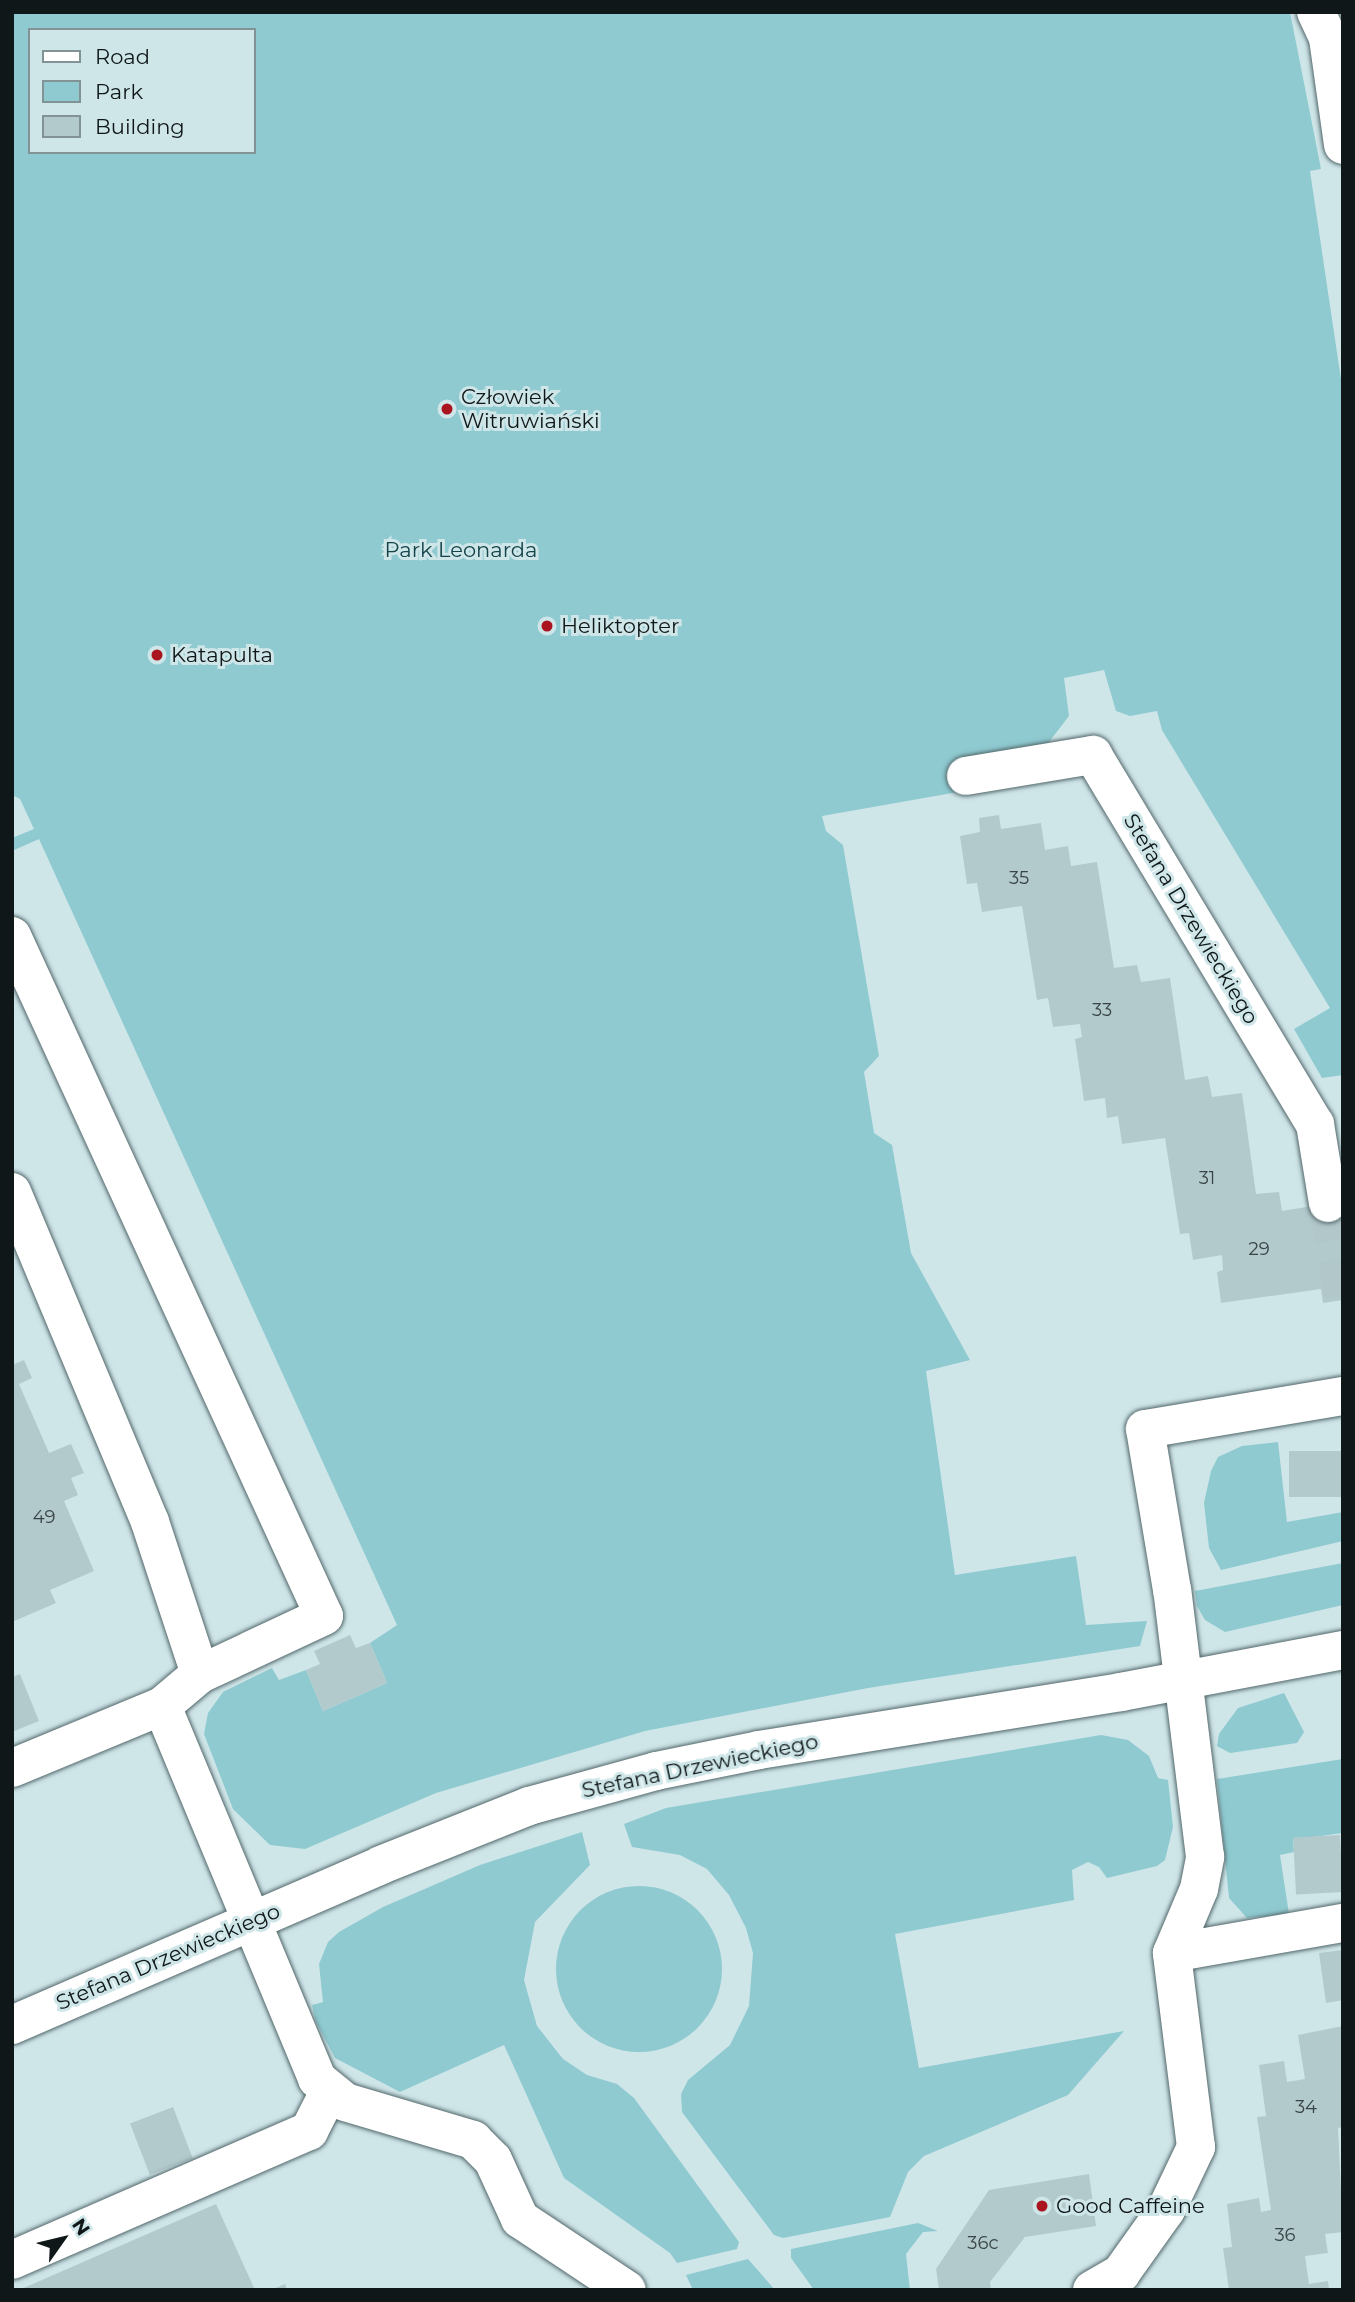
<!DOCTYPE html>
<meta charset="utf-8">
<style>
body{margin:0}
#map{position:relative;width:1355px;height:2302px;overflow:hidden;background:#cfe6e9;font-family:Montserrat,sans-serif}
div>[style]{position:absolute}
.green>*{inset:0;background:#8fcad1}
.round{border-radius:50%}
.building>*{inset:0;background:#b3cacd;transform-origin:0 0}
.minor-tunnel>*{height:38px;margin-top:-19px;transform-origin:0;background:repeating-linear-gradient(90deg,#b2c7ca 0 38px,transparent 0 57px)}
.roads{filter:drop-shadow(0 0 2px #52676a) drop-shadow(0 0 2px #52676a)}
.minor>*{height:38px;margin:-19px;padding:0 19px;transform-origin:19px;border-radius:19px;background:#fff}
.dots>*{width:19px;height:19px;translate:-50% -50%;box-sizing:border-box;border:4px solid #cfe6e9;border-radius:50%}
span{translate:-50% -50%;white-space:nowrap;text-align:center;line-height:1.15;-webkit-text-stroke:6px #cfe6e9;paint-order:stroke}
.number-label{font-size:18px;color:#384445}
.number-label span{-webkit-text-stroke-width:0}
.poi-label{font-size:21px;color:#0f1718}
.left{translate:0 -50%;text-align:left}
.park-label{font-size:21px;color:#134449}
.street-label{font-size:21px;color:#0f1718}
.frame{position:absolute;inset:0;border:14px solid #0f1718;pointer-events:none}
.legend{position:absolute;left:28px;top:28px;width:228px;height:126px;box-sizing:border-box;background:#cfe6e9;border:2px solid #829395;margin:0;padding:9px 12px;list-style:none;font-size:21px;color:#0f1718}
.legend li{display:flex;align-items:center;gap:14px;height:35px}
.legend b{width:35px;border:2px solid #829395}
.north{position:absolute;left:28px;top:2204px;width:70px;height:70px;-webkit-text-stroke:5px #cfe6e9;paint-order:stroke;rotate:56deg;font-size:19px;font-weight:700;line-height:28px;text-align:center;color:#0f1718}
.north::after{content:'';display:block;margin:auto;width:24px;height:32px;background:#0f1718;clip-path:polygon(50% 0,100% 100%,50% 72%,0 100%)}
</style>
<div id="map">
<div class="green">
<div style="clip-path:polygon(evenodd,12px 12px,1290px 12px,1321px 169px,1310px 171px,1343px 393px,1343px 1075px,1322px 1078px,1294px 1029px,1330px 1008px,1162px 730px,1157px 711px,1130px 716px,1116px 711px,1104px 670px,1064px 678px,1069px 716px,1049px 742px,1040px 747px,953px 761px,958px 792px,822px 816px,826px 831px,843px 845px,879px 1056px,864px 1072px,874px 1133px,892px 1145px,911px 1253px,970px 1360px,926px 1371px,955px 1575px,1076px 1556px,1086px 1625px,1147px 1621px,1140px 1646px,868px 1688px,645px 1731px,436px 1793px,305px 1849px,270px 1845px,233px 1809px,204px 1734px,208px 1713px,223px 1692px,272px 1668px,279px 1680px,306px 1670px,323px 1711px,387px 1683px,370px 1643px,397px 1625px,39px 839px,12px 851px,12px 838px,34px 829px,20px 799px,12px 795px,12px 12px,30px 30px,254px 30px,254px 152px,30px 152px,30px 30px)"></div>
<div style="clip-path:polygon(1278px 1442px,1287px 1522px,1343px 1512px,1343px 1541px,1221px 1570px,1209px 1548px,1204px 1503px,1211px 1471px,1218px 1457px,1242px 1446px)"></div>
<div style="clip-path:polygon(1343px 1563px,1343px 1605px,1225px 1632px,1205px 1620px,1197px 1606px,1195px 1591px)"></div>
<div style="clip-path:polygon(1284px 1693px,1304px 1732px,1297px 1743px,1230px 1753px,1217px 1746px,1219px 1734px,1238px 1708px)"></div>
<div style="clip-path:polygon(1101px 1735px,1128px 1740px,1149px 1756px,1158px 1778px,1168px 1780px,1173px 1827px,1165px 1860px,1157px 1866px,1107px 1878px,1099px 1867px,1088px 1862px,1072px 1870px,1074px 1900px,895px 1934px,919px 2068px,1124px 2031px,1068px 2095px,924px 2156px,908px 2172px,890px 2217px,783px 2238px,774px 2235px,682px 2112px,681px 2094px,688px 2080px,730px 2045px,749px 2006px,753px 1953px,746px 1928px,729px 1895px,707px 1869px,680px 1855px,632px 1847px,624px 1824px,666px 1808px)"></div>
<div style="clip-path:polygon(1343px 1759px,1343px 1837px,1342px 1833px,1293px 1840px,1294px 1852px,1280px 1855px,1289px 1914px,1247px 1918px,1229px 1898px,1217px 1779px)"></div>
<div style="clip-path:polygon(582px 1832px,590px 1865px,535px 1922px,524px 1980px,537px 2026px,563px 2059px,587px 2075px,617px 2084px,634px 2098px,739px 2242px,737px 2249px,677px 2263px,670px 2253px,564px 2178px,504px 2045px,400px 2092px,335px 2058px,316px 2022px,312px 2005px,323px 2002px,319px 1964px,328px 1942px,339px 1932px,383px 1907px,480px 1865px)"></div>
<div class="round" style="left:556px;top:1886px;width:166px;height:166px"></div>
<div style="clip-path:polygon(918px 2223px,938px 2231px,923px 2232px,906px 2254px,910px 2290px,814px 2290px,791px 2258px,791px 2249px)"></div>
<div style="clip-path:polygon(748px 2259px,775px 2290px,693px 2290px,686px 2275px)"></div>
</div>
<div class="building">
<div style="clip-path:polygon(999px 815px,1001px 829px,1041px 823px,1045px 850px,1068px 846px,1071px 866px,1097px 862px,1114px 968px,1137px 965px,1141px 982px,1170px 978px,1185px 1080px,1208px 1076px,1212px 1097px,1242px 1093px,1256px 1194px,1279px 1192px,1282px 1211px,1343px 1201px,1343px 1300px,1323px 1303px,1321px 1289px,1221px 1303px,1217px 1272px,1223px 1270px,1222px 1255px,1193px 1260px,1189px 1233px,1180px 1234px,1165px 1138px,1122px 1144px,1118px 1116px,1107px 1118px,1105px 1098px,1084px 1101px,1075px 1039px,1082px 1037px,1080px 1024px,1053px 1027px,1048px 998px,1037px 1000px,1022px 906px,982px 912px,977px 883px,967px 884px,960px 836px,980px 832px,979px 818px)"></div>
<div style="clip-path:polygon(24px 1360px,32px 1378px,19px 1384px,49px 1453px,71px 1444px,84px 1473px,71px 1478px,78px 1495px,64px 1501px,94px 1571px,50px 1590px,56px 1603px,12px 1622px,12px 1365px)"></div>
<div style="left:1343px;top:1451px;width:46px;height:54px;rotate:90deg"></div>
<div style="clip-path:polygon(350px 1635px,356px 1648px,370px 1643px,387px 1683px,323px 1711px,306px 1670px,320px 1664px,314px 1651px)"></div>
<div style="clip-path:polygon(20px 1674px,39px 1721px,12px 1732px,12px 1677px)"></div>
<div style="left:1340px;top:1835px;width:57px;height:47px;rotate:87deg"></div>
<div style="clip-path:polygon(1343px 1950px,1343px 2000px,1326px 2003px,1319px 1953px)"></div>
<div style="clip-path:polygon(1343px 2026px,1343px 2127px,1338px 2128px,1343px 2232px,1325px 2234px,1328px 2253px,1305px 2256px,1309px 2284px,1328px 2281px,1329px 2290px,1229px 2290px,1223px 2248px,1232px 2247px,1227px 2204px,1259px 2198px,1261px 2212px,1271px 2210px,1257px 2117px,1266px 2116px,1259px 2065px,1284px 2061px,1287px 2082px,1305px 2079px,1298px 2035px)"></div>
<div style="left:173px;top:2107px;width:55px;height:46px;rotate:69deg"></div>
<div style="clip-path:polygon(1089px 2174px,1096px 2226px,1025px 2237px,990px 2282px,991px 2290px,939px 2290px,936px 2269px,989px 2190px)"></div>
<div style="clip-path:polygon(216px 2204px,255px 2290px,19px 2290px)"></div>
<div style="clip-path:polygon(285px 2284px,287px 2290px,271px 2290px)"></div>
</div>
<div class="minor-tunnel">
<div style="left:1328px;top:1203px;width:94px;rotate:80.8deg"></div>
</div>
<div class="roads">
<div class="minor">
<div style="left:1316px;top:12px;width:29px;rotate:65deg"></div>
<div style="left:1328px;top:38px;width:108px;rotate:82deg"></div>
<div style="left:966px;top:776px;width:129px;rotate:-9.4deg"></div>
<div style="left:1093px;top:755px;width:431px;rotate:59deg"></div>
<div style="left:1315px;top:1124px;width:80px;rotate:80.7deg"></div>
<div style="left:12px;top:936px;width:748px;rotate:65.35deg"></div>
<div style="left:324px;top:1616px;width:137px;rotate:154.9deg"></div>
<div style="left:200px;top:1674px;width:50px;rotate:139.9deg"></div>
<div style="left:162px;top:1706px;width:162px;rotate:157.5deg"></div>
<div style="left:12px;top:1192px;width:358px;rotate:67.3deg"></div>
<div style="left:150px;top:1522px;width:160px;rotate:71.8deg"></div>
<div style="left:162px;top:1706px;width:404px;rotate:67.4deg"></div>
<div style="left:317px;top:2079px;width:36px;rotate:39deg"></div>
<div style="left:345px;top:2102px;width:134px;rotate:16.5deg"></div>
<div style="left:473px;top:2140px;width:28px;rotate:45deg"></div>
<div style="left:493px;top:2160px;width:65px;rotate:65.4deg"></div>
<div style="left:520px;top:2219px;width:128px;rotate:33.6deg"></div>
<div style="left:1172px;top:1953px;width:174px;rotate:-10deg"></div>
<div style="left:12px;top:2025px;width:402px;rotate:-23.4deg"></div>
<div style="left:381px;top:1865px;width:159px;rotate:-21.7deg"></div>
<div style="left:529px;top:1806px;width:132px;rotate:-15.4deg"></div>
<div style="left:656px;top:1771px;width:105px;rotate:-11.5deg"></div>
<div style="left:759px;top:1750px;width:367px;rotate:-9.1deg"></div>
<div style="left:1121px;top:1692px;width:226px;rotate:-10.7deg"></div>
<div style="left:12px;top:2260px;width:324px;rotate:-23.5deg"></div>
<div style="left:309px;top:2131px;width:44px;rotate:-62.9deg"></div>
<div style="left:1092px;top:2290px;width:34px;rotate:-30deg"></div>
<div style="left:1121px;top:2273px;width:77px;rotate:-54.5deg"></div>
<div style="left:1166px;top:2210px;width:70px;rotate:-64.5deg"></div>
<div style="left:1196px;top:2147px;width:195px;rotate:-97.1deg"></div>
<div style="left:1172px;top:1953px;width:69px;rotate:-67.1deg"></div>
<div style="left:1199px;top:1889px;width:33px;rotate:-79deg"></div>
<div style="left:1205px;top:1857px;width:269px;rotate:-97deg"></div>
<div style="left:1172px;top:1590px;width:163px;rotate:-99.5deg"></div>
<div style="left:1145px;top:1429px;width:201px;rotate:-9.5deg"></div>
</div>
</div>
<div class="dots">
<div style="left:447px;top:409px;background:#a9141e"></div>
<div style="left:547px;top:626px;background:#a9141e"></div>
<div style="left:157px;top:655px;background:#a9141e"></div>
<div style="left:1042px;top:2206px;background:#a9141e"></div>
</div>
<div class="number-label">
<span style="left:1019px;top:878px">35</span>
<span style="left:1102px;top:1010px">33</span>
<span style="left:1207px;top:1178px">31</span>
<span style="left:1259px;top:1249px">29</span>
<span style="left:44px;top:1517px">49</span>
<span style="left:1306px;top:2107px">34</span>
<span style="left:1285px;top:2235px">36</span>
<span style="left:983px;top:2243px">36c</span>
</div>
<div class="poi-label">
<span class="left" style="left:461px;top:409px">Człowiek<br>Witruwiański</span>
<span class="left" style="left:561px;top:626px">Heliktopter</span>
<span class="left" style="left:171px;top:655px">Katapulta</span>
<span class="left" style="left:1056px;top:2206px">Good Caffeine</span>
</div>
<div class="park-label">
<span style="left:461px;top:550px">Park Leonarda</span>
</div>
<div class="street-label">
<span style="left:1191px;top:919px;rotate:59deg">Stefana Drzewieckiego</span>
<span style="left:700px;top:1766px;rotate:-12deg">Stefana Drzewieckiego</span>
<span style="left:168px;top:1957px;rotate:-23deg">Stefana Drzewieckiego</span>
</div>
<div class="frame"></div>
<ul class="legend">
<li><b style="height:9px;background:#fff"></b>Road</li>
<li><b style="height:19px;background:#8fcad1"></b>Park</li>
<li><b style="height:19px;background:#b3cacd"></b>Building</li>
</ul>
<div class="north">N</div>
</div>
